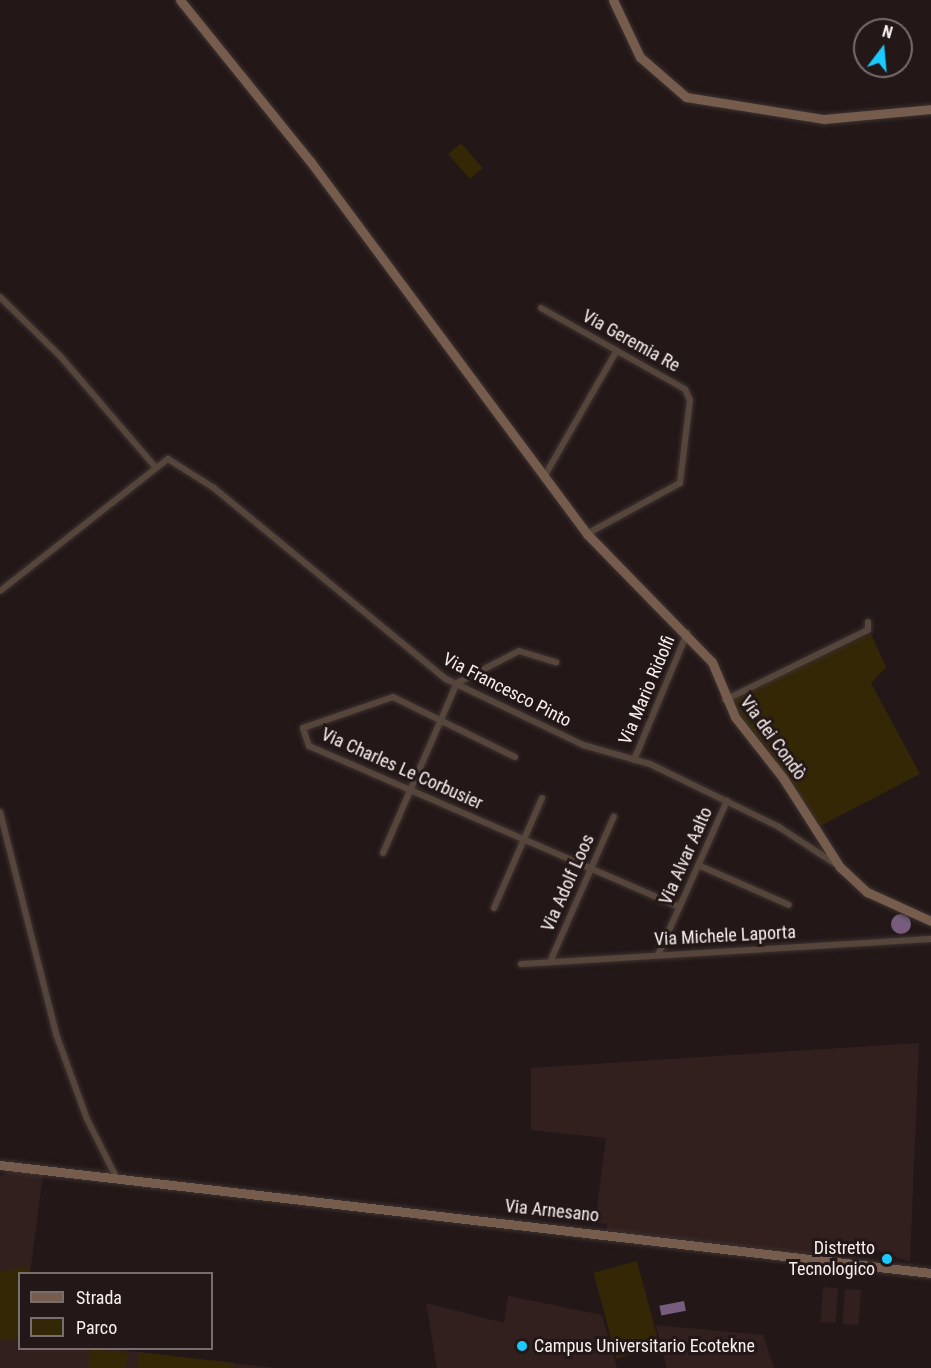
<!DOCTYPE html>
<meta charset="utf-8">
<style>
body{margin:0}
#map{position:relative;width:931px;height:1368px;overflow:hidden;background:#231817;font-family:"Roboto Condensed",sans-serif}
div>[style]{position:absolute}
.built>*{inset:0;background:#32201f;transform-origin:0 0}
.green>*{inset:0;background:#342706;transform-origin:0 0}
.water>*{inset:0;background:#775c7d;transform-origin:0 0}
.round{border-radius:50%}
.roads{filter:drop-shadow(0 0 2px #3d3231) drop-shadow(0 0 2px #3d3231)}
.street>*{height:6px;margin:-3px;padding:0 3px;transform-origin:3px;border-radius:3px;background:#55453b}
.secondary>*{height:9px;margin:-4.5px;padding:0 4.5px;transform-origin:4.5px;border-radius:4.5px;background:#755c4c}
.dots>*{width:16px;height:16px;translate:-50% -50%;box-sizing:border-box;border:3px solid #231817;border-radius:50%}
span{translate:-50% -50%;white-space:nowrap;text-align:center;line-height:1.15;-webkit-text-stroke:6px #231817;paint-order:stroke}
.street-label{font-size:18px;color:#f8efef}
.poi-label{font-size:18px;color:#f8efef}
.right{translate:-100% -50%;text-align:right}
.left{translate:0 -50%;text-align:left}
.legend{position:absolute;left:18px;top:1272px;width:195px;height:78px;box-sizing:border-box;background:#231817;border:2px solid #786e6d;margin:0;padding:8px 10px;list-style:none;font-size:18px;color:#f8efef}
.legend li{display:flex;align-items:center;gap:12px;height:30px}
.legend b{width:30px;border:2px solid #786e6d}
.north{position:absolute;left:853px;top:18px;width:60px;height:60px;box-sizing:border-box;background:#231817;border:2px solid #786e6d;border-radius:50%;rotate:16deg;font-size:16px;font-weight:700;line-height:24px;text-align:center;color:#f8efef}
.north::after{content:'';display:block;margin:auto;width:21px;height:27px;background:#1bcafc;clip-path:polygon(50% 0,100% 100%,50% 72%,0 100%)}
</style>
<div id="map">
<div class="built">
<div style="clip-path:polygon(919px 1043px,910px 1262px,865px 1246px,807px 1254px,607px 1231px,607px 1224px,595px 1223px,606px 1138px,531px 1130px,531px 1068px)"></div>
<div style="clip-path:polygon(11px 1171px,43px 1175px,30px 1273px,20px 1274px,20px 1348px,112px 1349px,276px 1368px,0 1368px,0 1177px)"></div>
<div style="left:823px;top:1287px;width:15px;height:35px;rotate:4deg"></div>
<div style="left:845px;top:1289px;width:16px;height:35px;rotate:4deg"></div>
<div style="clip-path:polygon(508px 1296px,602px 1315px,617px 1368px,437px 1368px,426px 1303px,504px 1323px)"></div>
<div style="clip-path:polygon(656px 1325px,763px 1335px,774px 1368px,667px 1368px)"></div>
</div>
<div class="green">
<div style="left:461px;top:143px;width:33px;height:17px;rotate:49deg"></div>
<div style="clip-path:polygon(871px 634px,886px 667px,871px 683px,920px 774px,818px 827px,729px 701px)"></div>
<div style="left:637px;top:1261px;width:89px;height:45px;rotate:75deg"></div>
<div style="clip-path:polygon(27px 1266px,30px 1273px,20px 1274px,19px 1338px,0 1340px,0 1272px)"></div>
<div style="clip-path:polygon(90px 1349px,128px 1353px,126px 1368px,88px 1368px)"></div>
<div style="clip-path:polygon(139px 1352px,234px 1363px,234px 1368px,137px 1368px)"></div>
</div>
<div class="water">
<div class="round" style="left:891px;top:914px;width:20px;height:20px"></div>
<div style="left:684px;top:1301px;width:10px;height:25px;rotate:79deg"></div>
</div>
<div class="roads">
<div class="street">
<div style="left:0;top:297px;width:86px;rotate:44.5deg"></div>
<div style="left:61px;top:357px;width:146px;rotate:49.4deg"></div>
<div style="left:541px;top:308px;width:165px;rotate:29.4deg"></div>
<div style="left:685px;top:389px;width:12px;rotate:66deg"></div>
<div style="left:690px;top:400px;width:84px;rotate:96.9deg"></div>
<div style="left:680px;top:483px;width:106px;rotate:151.3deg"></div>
<div style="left:544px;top:477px;width:146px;rotate:-60.1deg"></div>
<div style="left:0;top:591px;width:214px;rotate:-38.2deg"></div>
<div style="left:168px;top:459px;width:54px;rotate:32.2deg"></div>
<div style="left:214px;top:488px;width:301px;rotate:39.5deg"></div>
<div style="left:446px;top:679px;width:152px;rotate:25.7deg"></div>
<div style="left:583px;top:745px;width:70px;rotate:15.8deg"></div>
<div style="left:650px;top:764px;width:144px;rotate:26deg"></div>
<div style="left:779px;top:827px;width:69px;rotate:33.2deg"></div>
<div style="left:725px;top:700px;width:159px;rotate:-26.1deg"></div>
<div style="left:868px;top:630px;width:8px;rotate:-90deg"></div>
<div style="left:515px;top:757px;width:136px;rotate:-153.8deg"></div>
<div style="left:393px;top:697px;width:95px;rotate:161deg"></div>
<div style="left:303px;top:728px;width:19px;rotate:72deg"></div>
<div style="left:309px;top:746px;width:404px;rotate:23.5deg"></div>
<div style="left:634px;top:760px;width:138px;rotate:-67.3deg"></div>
<div style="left:0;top:812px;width:229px;rotate:75.8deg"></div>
<div style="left:56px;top:1034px;width:90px;rotate:70deg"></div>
<div style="left:87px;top:1119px;width:67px;rotate:63.4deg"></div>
<div style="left:383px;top:853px;width:185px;rotate:-66.5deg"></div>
<div style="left:457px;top:683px;width:70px;rotate:-27.3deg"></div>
<div style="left:519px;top:651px;width:39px;rotate:17deg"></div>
<div style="left:698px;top:865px;width:99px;rotate:23.7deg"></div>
<div style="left:494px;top:908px;width:120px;rotate:-66.4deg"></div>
<div style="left:658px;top:955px;width:169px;rotate:-65.9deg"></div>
<div style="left:550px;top:962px;width:159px;rotate:-66.3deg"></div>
<div style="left:521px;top:964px;width:411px;rotate:-3.5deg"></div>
</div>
<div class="secondary">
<div style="left:180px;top:0;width:207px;rotate:51.1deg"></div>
<div style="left:310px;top:161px;width:465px;rotate:53.4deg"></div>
<div style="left:587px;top:534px;width:179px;rotate:45.7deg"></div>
<div style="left:712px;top:662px;width:60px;rotate:67.3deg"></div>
<div style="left:735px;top:717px;width:78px;rotate:51.8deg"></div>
<div style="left:783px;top:778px;width:106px;rotate:57.4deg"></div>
<div style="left:840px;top:867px;width:37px;rotate:43deg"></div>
<div style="left:867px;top:892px;width:70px;rotate:24.4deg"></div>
<div style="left:613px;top:0;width:63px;rotate:64.7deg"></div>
<div style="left:640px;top:57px;width:61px;rotate:41deg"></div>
<div style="left:686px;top:97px;width:140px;rotate:9.1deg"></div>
<div style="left:824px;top:119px;width:107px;rotate:-5.3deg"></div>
<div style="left:0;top:1165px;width:937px;rotate:6.62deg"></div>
</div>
</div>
<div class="dots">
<div style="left:887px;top:1259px;background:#1bcafc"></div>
<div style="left:522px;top:1346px;background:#1bcafc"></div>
</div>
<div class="street-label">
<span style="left:631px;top:341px;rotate:29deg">Via Geremia Re</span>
<span style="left:507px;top:690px;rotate:27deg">Via Francesco Pinto</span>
<span style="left:647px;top:690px;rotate:-67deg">Via Mario Ridolfi</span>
<span style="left:773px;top:738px;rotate:54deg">Via dei Condò</span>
<span style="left:402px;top:769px;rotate:24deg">Via Charles Le Corbusier</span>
<span style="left:686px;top:856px;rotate:-66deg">Via Alvar Aalto</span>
<span style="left:568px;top:883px;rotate:-66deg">Via Adolf Loos</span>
<span style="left:725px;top:936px;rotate:-3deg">Via Michele Laporta</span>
<span style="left:552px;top:1211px;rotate:6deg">Via Arnesano</span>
</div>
<div class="poi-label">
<span class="right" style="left:875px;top:1259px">Distretto<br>Tecnologico</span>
<span class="left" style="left:534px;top:1346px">Campus Universitario Ecotekne</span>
</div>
<ul class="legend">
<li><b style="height:8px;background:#755c4c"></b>Strada</li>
<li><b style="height:16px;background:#342706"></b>Parco</li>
</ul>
<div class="north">N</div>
</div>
